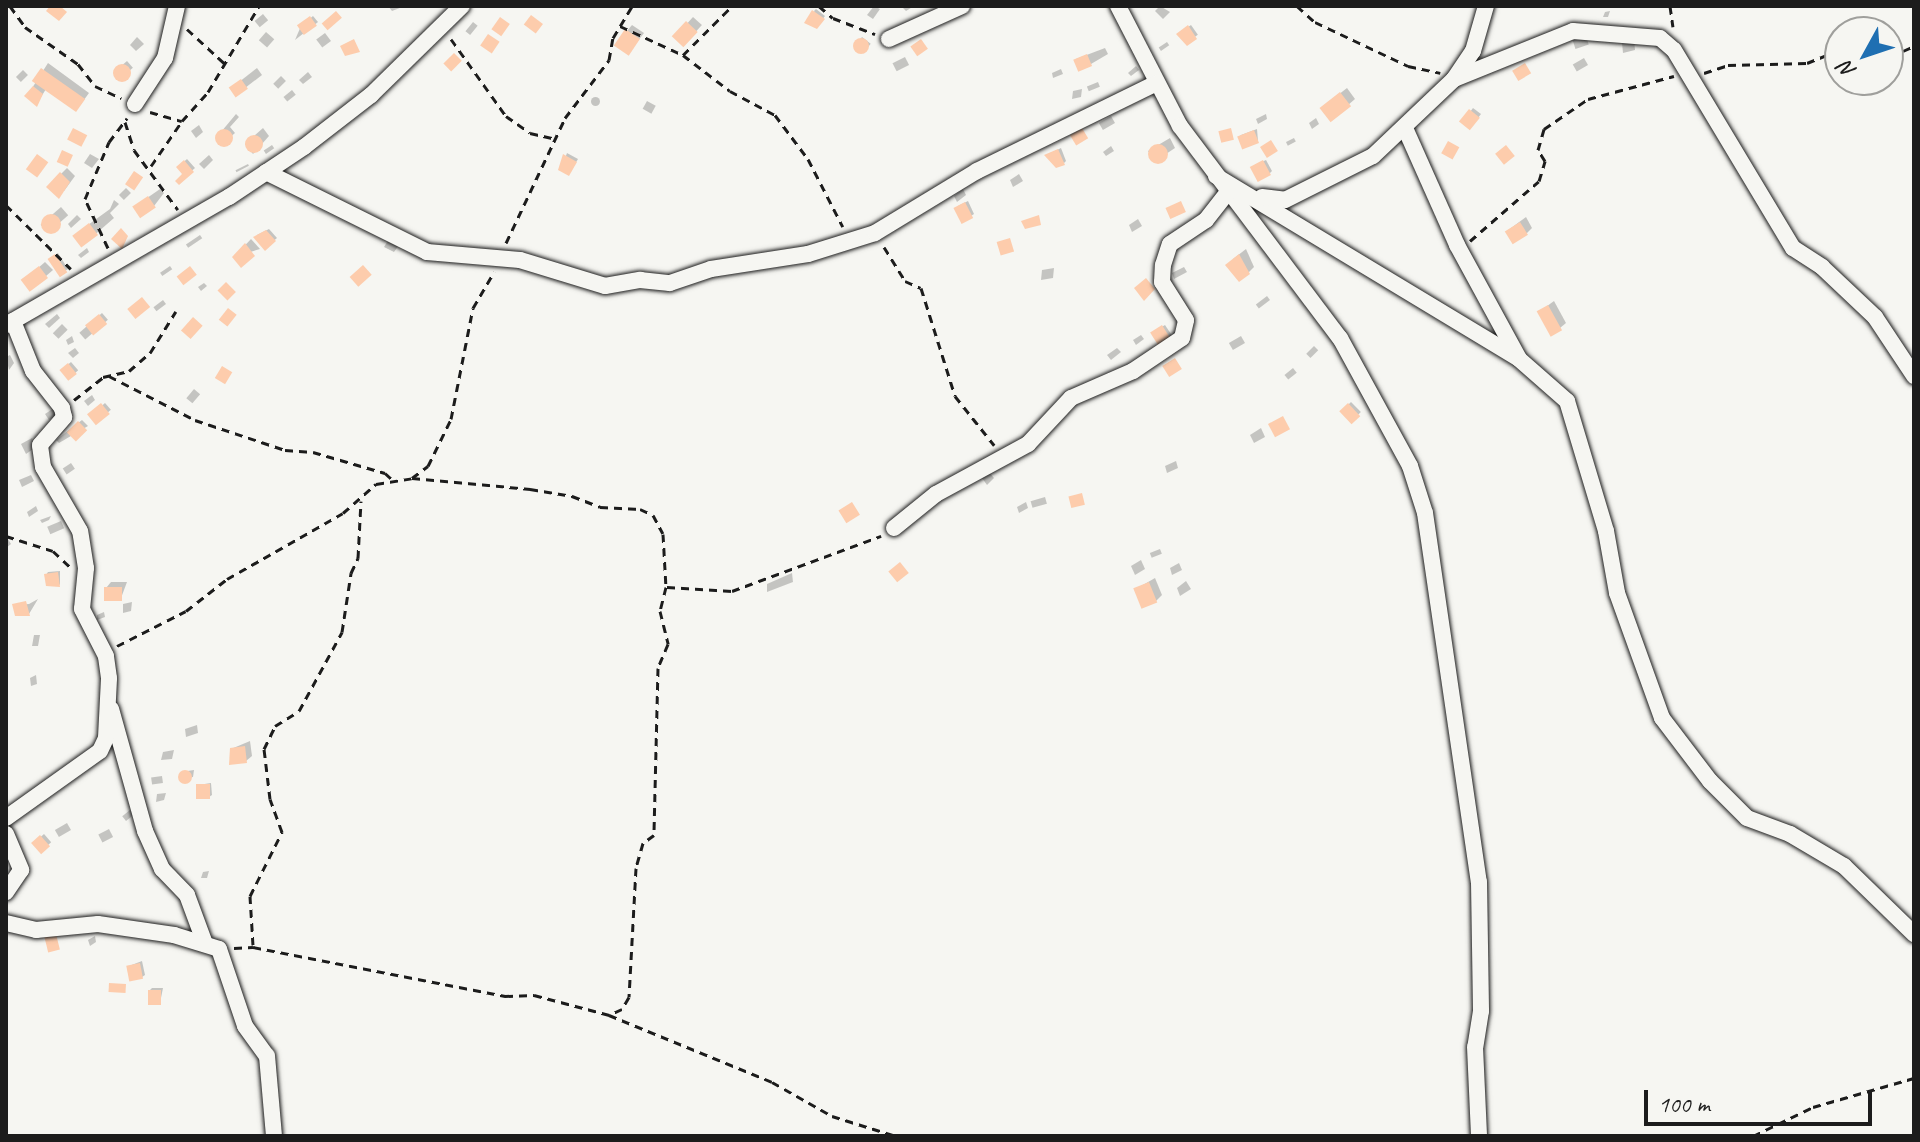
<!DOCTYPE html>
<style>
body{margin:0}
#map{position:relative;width:1920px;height:1142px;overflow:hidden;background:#f6f6f2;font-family:Caveat,sans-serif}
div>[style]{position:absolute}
.shadow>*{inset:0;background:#0003;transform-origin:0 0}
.round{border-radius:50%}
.building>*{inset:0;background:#fdccac;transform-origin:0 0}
.path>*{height:3px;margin-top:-1.5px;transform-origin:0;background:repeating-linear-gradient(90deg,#1c1c1c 0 8px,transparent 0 14px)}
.roads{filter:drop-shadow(0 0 2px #1c1c1c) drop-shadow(0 0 2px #1c1c1c)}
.minor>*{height:16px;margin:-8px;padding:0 8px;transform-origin:8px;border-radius:8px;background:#f6f6f2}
span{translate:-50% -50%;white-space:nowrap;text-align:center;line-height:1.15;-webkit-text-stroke:7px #f6f6f2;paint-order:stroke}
.frame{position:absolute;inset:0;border:8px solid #1c1c1c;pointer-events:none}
.north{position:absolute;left:1824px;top:16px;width:80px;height:80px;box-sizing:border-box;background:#f6f6f2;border:2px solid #9f9f9c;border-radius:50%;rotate:230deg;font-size:22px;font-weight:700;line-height:32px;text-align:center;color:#1c1c1c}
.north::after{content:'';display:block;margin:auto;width:28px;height:36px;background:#1f6fb2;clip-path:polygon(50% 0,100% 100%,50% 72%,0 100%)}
.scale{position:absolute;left:1644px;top:1090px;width:228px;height:36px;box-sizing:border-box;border:4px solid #1c1c1c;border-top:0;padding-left:10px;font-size:24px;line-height:28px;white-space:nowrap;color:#1c1c1c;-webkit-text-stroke:6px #f6f6f2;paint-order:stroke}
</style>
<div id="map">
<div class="shadow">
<div style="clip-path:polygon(388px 6px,405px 6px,392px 11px)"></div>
<div style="clip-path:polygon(874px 6px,880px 9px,873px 19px,867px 15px)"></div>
<div style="clip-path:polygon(901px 6px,914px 6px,906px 11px)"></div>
<div style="clip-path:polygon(1160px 6px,1170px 12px,1163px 19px,1155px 11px)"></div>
<div style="clip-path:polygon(816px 9px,825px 16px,819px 24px,814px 11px)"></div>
<div style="clip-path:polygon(1610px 11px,1608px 17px,1603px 17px,1605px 12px)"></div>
<div style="left:263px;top:14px;width:8px;height:11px;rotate:50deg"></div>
<div style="clip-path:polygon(313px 16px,318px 22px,295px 40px,301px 26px)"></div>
<div style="left:693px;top:17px;width:12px;height:27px;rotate:42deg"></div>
<div style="left:473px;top:22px;width:6px;height:12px;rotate:39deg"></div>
<div style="clip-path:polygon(632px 25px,644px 33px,628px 54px,627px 31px)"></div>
<div style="left:1191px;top:25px;width:12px;height:13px;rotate:55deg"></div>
<div style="left:266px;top:32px;width:11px;height:11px;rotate:41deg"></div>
<div style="left:325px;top:33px;width:10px;height:11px;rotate:53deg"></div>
<div style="left:1586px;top:36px;width:9px;height:14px;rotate:72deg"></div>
<div style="clip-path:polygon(137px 37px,144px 44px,136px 51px,130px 45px)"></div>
<div style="left:862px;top:37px;width:11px;height:12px;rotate:38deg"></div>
<div style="clip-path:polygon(1634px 39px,1635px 50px,1623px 53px,1622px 43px)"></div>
<div style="left:1167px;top:42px;width:4px;height:10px;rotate:56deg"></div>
<div style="clip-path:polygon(1105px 48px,1108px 54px,1091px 64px,1076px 59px)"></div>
<div style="left:905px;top:57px;width:9px;height:14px;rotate:63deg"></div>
<div style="left:1584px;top:58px;width:8px;height:13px;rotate:60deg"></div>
<div style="left:127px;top:61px;width:9px;height:18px;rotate:49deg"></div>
<div style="clip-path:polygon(48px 63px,89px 93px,81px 104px,46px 89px,38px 102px,27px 96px)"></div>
<div style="clip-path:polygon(1136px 66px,1139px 70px,1131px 76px,1128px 73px)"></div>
<div style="clip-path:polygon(257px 68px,262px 75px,236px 95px,234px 86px)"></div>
<div style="clip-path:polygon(1061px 69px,1063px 74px,1053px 78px,1052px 73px)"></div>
<div style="left:23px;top:70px;width:7px;height:10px;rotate:45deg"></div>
<div style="clip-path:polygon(308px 72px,312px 77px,303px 84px,299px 80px)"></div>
<div style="left:281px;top:76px;width:7px;height:11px;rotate:45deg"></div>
<div style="left:1098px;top:82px;width:5px;height:12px;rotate:68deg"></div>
<div style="clip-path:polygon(1347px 88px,1355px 99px,1332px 119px,1329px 102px)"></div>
<div style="clip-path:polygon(1082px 89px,1081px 97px,1072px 99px,1073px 91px)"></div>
<div style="left:292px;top:90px;width:6px;height:11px;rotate:51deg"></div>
<div class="round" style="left:590.5px;top:96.5px;width:9px;height:9px"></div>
<div style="left:647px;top:101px;width:10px;height:9px;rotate:29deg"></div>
<div style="left:1473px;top:108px;width:10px;height:18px;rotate:37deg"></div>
<div style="clip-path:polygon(236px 114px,239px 117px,230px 127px,235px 133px,221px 145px,216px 138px)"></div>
<div style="clip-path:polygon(1266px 114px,1267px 119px,1258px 124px,1256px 119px)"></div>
<div style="left:1111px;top:116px;width:8px;height:14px;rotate:60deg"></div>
<div style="clip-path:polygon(1316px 118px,1319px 124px,1312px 129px,1309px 123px)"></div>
<div style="clip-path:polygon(199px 125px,203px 132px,196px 138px,191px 131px)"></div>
<div style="clip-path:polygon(263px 128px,269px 136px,253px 154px,245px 144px)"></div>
<div style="clip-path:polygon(1257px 129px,1258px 141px,1239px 137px,1241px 135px)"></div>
<div style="clip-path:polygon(1170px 138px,1175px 148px,1154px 162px,1148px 151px)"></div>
<div style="left:1294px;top:138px;width:4px;height:9px;rotate:63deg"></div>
<div style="left:272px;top:145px;width:4px;height:10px;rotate:56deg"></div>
<div style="clip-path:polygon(1111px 146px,1114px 151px,1106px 156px,1103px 152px)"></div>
<div style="clip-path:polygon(1061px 148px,1066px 161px,1064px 163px,1047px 155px)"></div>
<div style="clip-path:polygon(567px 153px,578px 159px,571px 171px,561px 169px)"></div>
<div style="clip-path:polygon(90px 154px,99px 159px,92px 168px,84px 163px)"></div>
<div style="clip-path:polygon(209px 155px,213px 160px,204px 169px,199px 164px)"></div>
<div style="clip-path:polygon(187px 159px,195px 168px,179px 182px,185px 174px,178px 167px)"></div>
<div style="clip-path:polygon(1266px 160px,1272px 171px,1269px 174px,1255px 165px)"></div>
<div style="left:248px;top:164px;width:2px;height:14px;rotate:63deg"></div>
<div style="clip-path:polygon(67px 168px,75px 176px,64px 191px,48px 187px)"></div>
<div style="clip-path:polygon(1019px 174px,1023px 181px,1013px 187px,1010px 180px)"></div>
<div style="left:126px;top:188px;width:7px;height:10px;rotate:45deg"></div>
<div style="clip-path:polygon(160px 189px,164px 193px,154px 206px,137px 205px)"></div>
<div style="clip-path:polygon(963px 189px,966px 195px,957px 202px,954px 196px)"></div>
<div style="clip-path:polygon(114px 200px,119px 204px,110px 213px,114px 218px,83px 245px,81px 230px,110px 209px)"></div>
<div style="clip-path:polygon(968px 201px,974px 214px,963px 221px,958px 206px)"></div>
<div style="left:61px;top:207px;width:11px;height:27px;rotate:49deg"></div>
<div style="clip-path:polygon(77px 215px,81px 219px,71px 228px,68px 224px)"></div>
<div style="clip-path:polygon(1526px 217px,1532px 228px,1527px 233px,1507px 231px)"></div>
<div style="clip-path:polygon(1138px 219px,1142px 226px,1132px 232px,1129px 225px)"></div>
<div style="clip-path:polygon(269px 229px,277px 238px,265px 248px,257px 235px)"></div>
<div style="left:200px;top:235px;width:4px;height:17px;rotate:56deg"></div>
<div style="clip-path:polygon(251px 239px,260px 249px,234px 257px)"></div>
<div style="clip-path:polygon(389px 239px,399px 245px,394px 252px,384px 247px)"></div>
<div style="clip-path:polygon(87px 248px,89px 252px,81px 258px,78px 255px)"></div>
<div style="clip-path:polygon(1246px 249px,1254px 267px,1248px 273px,1233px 259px)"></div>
<div style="clip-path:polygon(58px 253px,68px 269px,65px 271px,52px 257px)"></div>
<div style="clip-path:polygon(45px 262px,53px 270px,31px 289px,30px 275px)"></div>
<div style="left:170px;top:266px;width:4px;height:12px;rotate:56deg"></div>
<div style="clip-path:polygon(1184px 267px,1187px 272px,1174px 279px,1172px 273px)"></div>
<div style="clip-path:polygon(1054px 268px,1053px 278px,1041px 280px,1042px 270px)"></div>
<div style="clip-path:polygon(204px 283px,207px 286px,201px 291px,198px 287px)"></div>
<div style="left:1267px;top:296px;width:5px;height:14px;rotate:53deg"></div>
<div style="left:163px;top:300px;width:5px;height:12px;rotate:53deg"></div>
<div style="clip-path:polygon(1554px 301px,1566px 323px,1560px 328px,1539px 312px)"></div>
<div style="left:102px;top:313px;width:9px;height:30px;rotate:49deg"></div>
<div style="clip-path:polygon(57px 314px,60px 318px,49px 328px,45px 324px)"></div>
<div style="left:62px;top:324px;width:8px;height:13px;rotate:45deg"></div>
<div style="clip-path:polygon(1165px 325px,1173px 337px,1171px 339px,1155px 331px)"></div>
<div style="clip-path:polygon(1141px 335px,1144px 339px,1136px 345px,1133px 340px)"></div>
<div style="clip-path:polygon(72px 336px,74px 342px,68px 345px,66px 340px)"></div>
<div style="left:1241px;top:336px;width:8px;height:14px;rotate:60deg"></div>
<div style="left:1314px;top:346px;width:6px;height:11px;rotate:45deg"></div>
<div style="clip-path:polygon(75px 348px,79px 353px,73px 358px,68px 353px)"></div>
<div style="clip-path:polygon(1117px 348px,1121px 352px,1111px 360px,1107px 355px)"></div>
<div style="clip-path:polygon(10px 355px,14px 363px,9px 370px,6px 357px)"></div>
<div style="left:71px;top:362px;width:11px;height:12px;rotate:49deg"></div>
<div style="left:1293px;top:368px;width:6px;height:11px;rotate:51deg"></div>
<div style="left:194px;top:389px;width:8px;height:12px;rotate:40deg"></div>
<div style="clip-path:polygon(92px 395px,95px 400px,88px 406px,84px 401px)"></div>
<div style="left:1351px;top:402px;width:14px;height:13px;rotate:45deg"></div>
<div style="left:105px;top:403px;width:9px;height:19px;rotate:49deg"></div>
<div style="clip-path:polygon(57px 406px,58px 414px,49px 420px,45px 414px)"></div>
<div style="clip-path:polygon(82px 420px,88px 426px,59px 443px,56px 440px)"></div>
<div style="clip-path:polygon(1261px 428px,1265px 437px,1254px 443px,1250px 435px)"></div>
<div style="clip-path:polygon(32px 438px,36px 447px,26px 454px,21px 444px)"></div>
<div style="clip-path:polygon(1176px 461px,1178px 468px,1167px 473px,1165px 466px)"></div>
<div style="left:71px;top:463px;width:7px;height:10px;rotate:56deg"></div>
<div style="clip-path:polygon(989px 472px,994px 478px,987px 485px,982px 478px)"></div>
<div style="clip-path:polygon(31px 475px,34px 481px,22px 487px,19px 480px)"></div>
<div style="left:1045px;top:497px;width:7px;height:15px;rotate:74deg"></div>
<div style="clip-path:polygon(1026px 502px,1028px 508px,1019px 513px,1017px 507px)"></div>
<div style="clip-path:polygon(36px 506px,38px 511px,29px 517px,27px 512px)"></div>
<div style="clip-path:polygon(51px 516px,49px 520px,42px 523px,40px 520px)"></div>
<div style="left:61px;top:521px;width:8px;height:15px;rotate:67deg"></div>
<div style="clip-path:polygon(6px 536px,11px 544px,6px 548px)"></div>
<div style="left:1160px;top:549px;width:5px;height:11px;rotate:68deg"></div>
<div style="clip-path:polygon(1141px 560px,1145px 569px,1135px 575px,1131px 566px)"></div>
<div style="clip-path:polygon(1179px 563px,1182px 570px,1172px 575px,1170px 568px)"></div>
<div style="clip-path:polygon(60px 571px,60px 585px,46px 575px,48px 572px)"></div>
<div style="clip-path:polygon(792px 573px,793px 582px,767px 592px,767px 584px)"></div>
<div style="clip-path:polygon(1155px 578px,1162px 595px,1156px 601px,1136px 589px)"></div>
<div style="clip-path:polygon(1186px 581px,1191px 589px,1180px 596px,1177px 588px)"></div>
<div style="clip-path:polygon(111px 582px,127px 582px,121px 598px,106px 588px)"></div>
<div style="clip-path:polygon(38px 599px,29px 614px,15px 605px,29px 604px)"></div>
<div style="clip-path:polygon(132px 602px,131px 611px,123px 613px,123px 604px)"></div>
<div style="clip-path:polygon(104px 612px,105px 617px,97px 620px,97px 615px)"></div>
<div style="clip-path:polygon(34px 635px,40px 635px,38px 646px,32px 646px)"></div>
<div style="clip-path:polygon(36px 675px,37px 684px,31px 686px,30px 678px)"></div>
<div style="clip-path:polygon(197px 725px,198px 733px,186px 737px,185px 729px)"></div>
<div style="clip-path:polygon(250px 741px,252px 756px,246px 761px,231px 749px)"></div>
<div style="clip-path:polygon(174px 750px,172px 759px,161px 760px,163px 752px)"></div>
<div style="clip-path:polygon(194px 770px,193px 777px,179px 780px,181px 772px)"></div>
<div style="left:162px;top:776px;width:7px;height:11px;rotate:82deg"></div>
<div style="clip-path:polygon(211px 783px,212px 795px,209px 797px,198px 785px)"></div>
<div style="clip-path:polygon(166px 793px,164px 800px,156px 802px,157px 794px)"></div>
<div style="left:130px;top:810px;width:6px;height:10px;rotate:51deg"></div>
<div style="left:67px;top:823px;width:8px;height:14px;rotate:60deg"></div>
<div style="left:109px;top:829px;width:9px;height:12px;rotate:63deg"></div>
<div style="left:44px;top:834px;width:11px;height:13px;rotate:49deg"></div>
<div style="clip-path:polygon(209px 871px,207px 878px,201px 878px,203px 872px)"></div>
<div style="clip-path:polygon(95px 936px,96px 942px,90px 946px,88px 940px)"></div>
<div style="clip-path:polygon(142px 961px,145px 975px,142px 977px,129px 966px)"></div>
<div style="clip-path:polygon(152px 988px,163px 988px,160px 1003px,150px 990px)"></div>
</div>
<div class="building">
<div style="clip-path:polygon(50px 6px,60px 6px,67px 12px,59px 21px,46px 11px)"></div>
<div style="clip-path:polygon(812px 10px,825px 19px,817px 29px,804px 23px)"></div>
<div style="left:336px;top:11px;width:9px;height:19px;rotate:49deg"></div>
<div style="left:531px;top:15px;width:15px;height:12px;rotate:37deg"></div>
<div style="left:310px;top:16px;width:12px;height:16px;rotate:55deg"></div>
<div style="left:500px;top:17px;width:12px;height:15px;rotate:35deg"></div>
<div style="left:686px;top:21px;width:16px;height:21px;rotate:43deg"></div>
<div style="clip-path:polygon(1188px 25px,1197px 39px,1187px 46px,1176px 34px)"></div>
<div style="left:625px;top:29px;width:18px;height:20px;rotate:34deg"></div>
<div style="left:488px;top:34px;width:14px;height:14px;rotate:34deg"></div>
<div class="round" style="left:853px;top:38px;width:16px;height:16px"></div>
<div style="clip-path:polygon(354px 39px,360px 52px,345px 56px,340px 46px)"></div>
<div style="left:921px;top:39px;width:12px;height:13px;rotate:55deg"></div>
<div style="left:454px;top:53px;width:11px;height:15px;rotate:45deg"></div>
<div style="left:1087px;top:54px;width:13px;height:15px;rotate:67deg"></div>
<div style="left:1525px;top:63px;width:12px;height:15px;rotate:59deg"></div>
<div class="round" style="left:113px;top:64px;width:18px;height:18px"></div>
<div style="left:41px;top:68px;width:54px;height:16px;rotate:35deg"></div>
<div style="left:241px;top:79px;width:12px;height:15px;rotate:55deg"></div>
<div style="clip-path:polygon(33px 86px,43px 94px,37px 107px,24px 96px)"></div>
<div style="left:1340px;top:92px;width:18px;height:26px;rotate:52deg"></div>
<div style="left:1469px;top:109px;width:14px;height:16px;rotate:39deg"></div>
<div style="left:73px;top:128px;width:16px;height:13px;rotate:27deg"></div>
<div style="left:1082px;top:128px;width:12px;height:14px;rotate:59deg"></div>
<div style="left:1231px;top:128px;width:12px;height:13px;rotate:76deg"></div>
<div class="round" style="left:215px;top:129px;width:18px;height:18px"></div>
<div style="left:1254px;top:130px;width:14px;height:18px;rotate:69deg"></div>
<div class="round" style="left:245px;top:135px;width:18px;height:18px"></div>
<div style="left:1271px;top:140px;width:13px;height:13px;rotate:58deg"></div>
<div style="left:1448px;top:141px;width:13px;height:14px;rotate:29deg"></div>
<div class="round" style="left:1148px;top:144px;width:20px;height:20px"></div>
<div style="left:1506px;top:145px;width:14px;height:14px;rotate:51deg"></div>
<div style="clip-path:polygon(1058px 149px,1065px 165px,1056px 168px,1044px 155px)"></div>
<div style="left:62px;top:150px;width:12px;height:13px;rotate:24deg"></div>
<div style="left:37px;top:154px;width:14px;height:19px;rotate:36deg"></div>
<div style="clip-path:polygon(563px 154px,577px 162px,569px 176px,558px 170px)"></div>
<div style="clip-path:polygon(184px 160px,194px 172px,179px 185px,175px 181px,182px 174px,176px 167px)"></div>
<div style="left:1263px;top:160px;width:17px;height:15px;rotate:62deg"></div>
<div style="left:134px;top:171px;width:11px;height:16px;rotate:34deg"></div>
<div style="clip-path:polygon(60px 172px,70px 182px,59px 199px,46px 187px)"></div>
<div style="left:148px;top:196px;width:14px;height:19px;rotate:56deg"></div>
<div style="left:1181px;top:201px;width:12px;height:17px;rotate:66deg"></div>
<div style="left:965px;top:202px;width:18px;height:13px;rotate:63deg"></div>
<div class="round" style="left:41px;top:214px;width:20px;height:20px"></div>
<div style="clip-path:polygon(1039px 215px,1041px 225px,1025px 229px,1021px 221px)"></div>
<div style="left:1520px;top:222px;width:15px;height:18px;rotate:58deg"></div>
<div style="left:89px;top:223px;width:15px;height:21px;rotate:53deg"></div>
<div style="clip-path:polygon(121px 228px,128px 236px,122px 249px,111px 239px)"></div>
<div style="clip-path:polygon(266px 230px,276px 241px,265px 251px,253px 237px)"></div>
<div style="left:1010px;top:238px;width:14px;height:14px;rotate:73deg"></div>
<div style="clip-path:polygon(245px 243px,255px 256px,241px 268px,232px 257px)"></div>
<div style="left:55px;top:254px;width:22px;height:9px;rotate:56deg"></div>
<div style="clip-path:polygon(1239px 254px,1250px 274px,1239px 282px,1225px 265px)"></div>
<div style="left:363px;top:265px;width:13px;height:18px;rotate:48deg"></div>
<div style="left:39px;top:266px;width:15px;height:23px;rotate:53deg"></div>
<div style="left:190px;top:266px;width:11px;height:17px;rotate:52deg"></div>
<div style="clip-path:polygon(1146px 278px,1155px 289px,1144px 301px,1134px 288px)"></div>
<div style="left:226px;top:282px;width:14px;height:12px;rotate:45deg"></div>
<div style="left:142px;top:297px;width:13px;height:19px;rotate:51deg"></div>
<div style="left:1548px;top:305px;width:29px;height:13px;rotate:61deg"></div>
<div style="left:228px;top:308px;width:11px;height:15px;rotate:38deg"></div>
<div style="left:99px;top:314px;width:13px;height:18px;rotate:51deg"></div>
<div style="left:193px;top:317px;width:13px;height:18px;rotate:42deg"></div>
<div style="left:1162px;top:325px;width:19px;height:14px;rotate:58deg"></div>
<div style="left:1175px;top:358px;width:13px;height:15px;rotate:58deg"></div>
<div style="left:68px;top:363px;width:14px;height:11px;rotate:51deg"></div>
<div style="left:222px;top:366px;width:12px;height:14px;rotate:31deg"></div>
<div style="left:101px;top:403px;width:14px;height:18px;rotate:51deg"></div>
<div style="left:1348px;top:403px;width:18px;height:12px;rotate:47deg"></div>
<div style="left:1283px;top:416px;width:15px;height:17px;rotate:62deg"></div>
<div style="left:78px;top:421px;width:13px;height:16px;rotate:45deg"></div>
<div style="left:1082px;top:493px;width:12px;height:14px;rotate:76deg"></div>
<div style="left:852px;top:502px;width:15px;height:16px;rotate:58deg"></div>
<div style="left:900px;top:562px;width:14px;height:15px;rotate:51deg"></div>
<div style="clip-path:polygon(58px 572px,60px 587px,46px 586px,44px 574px)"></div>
<div style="left:1149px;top:582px;width:22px;height:17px;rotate:68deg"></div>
<div style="left:104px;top:587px;width:18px;height:14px"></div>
<div style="clip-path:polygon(26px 601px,30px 616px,15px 616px,12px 604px)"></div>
<div style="clip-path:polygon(245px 746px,247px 763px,229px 765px,230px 748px)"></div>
<div class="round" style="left:178px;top:770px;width:14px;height:14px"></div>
<div style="left:210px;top:784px;width:15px;height:14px;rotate:90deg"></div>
<div style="left:40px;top:835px;width:15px;height:12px;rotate:48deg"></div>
<div style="left:56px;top:934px;width:16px;height:12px;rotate:76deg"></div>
<div style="left:140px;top:963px;width:16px;height:14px;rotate:79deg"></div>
<div style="left:109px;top:983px;width:17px;height:9px;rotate:3deg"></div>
<div style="left:148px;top:990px;width:13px;height:15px"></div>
</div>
<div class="path">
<div style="left:10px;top:6px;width:26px;rotate:54deg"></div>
<div style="left:25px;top:27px;width:65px;rotate:34.9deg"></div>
<div style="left:78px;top:64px;width:28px;rotate:52deg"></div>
<div style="left:95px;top:86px;width:29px;rotate:25deg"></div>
<div style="left:819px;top:6px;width:18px;rotate:41deg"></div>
<div style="left:833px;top:18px;width:45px;rotate:20.9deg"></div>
<div style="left:1297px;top:6px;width:24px;rotate:42deg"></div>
<div style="left:1315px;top:22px;width:103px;rotate:25.3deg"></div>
<div style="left:1408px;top:66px;width:33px;rotate:12deg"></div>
<div style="left:1670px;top:6px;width:21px;rotate:82deg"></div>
<div style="left:620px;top:26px;width:69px;rotate:24.7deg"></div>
<div style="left:683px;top:55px;width:59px;rotate:37.5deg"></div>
<div style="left:730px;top:91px;width:51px;rotate:28.1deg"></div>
<div style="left:775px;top:115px;width:55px;rotate:53.1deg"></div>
<div style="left:808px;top:159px;width:76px;rotate:62.8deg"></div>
<div style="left:187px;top:29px;width:52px;rotate:42.6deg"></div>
<div style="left:451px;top:39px;width:95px;rotate:54.5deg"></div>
<div style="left:506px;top:116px;width:29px;rotate:35deg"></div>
<div style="left:530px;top:133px;width:27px;rotate:13deg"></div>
<div style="left:1888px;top:48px;width:15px;rotate:11deg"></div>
<div style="left:1903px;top:51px;width:12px;rotate:-24deg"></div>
<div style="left:683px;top:55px;width:69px;rotate:-45deg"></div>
<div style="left:1704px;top:73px;width:25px;rotate:-18deg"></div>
<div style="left:1728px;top:65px;width:79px;rotate:-1.5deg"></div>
<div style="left:1807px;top:63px;width:35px;rotate:-22deg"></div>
<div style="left:150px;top:112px;width:33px;rotate:16deg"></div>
<div style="left:182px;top:121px;width:39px;rotate:-48deg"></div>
<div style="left:208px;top:92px;width:100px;rotate:-59.3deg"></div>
<div style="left:125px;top:122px;width:29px;rotate:72deg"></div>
<div style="left:134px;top:150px;width:74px;rotate:53.7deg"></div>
<div style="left:151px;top:166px;width:55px;rotate:-55.4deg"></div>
<div style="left:6px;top:205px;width:91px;rotate:44.6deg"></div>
<div style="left:1470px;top:241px;width:91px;rotate:-41deg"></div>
<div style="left:1539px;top:181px;width:21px;rotate:-73deg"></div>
<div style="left:1545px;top:161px;width:13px;rotate:-122deg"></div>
<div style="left:1538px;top:150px;width:22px;rotate:-74deg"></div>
<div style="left:1544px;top:129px;width:53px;rotate:-34.3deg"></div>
<div style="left:1588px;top:99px;width:89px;rotate:-15deg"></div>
<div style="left:506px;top:243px;width:138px;rotate:-64.7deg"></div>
<div style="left:565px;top:118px;width:73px;rotate:-52.8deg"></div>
<div style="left:609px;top:60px;width:22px;rotate:-80deg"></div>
<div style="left:613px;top:38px;width:37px;rotate:-59deg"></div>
<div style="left:884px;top:247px;width:40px;rotate:58deg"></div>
<div style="left:905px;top:281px;width:17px;rotate:24deg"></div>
<div style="left:921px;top:288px;width:113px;rotate:72.5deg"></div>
<div style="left:955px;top:396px;width:63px;rotate:51.5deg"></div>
<div style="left:108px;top:248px;width:54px;rotate:-115.1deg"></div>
<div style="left:85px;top:199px;width:62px;rotate:-67.2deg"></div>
<div style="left:109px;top:142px;width:30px;rotate:-53deg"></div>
<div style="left:109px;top:376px;width:97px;rotate:27.1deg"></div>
<div style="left:195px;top:420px;width:95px;rotate:18.4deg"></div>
<div style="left:285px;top:450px;width:28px;rotate:4deg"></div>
<div style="left:313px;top:452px;width:75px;rotate:16.3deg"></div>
<div style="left:385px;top:473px;width:12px;rotate:42deg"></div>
<div style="left:74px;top:400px;width:37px;rotate:-38deg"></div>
<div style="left:103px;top:377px;width:27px;rotate:-13deg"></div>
<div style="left:129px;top:371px;width:28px;rotate:-41deg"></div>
<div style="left:150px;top:353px;width:49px;rotate:-58.2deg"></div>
<div style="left:412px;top:478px;width:119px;rotate:5.3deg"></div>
<div style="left:530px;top:489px;width:43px;rotate:9.5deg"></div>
<div style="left:572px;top:496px;width:30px;rotate:21deg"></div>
<div style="left:600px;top:507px;width:40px;rotate:2.9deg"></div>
<div style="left:640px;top:509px;width:14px;rotate:25deg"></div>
<div style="left:653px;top:515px;width:21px;rotate:62deg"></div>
<div style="left:663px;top:534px;width:53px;rotate:86.8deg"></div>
<div style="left:666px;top:587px;width:25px;rotate:104deg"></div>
<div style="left:660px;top:611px;width:34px;rotate:76deg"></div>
<div style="left:668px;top:644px;width:26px;rotate:113deg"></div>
<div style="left:658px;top:668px;width:167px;rotate:91.4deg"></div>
<div style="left:654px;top:835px;width:14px;rotate:144deg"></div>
<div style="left:643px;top:843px;width:26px;rotate:106deg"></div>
<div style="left:636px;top:868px;width:129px;rotate:93.1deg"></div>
<div style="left:629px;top:997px;width:14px;rotate:120deg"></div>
<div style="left:622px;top:1009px;width:14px;rotate:155deg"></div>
<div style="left:6px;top:536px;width:49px;rotate:17.7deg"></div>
<div style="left:53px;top:551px;width:25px;rotate:43deg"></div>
<div style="left:667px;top:587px;width:65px;rotate:3.5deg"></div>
<div style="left:732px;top:591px;width:159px;rotate:-20.3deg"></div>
<div style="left:117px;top:646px;width:77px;rotate:-26.9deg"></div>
<div style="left:186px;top:611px;width:52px;rotate:-38deg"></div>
<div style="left:227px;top:579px;width:133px;rotate:-29.6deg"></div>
<div style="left:343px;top:513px;width:44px;rotate:-41.3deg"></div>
<div style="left:376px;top:484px;width:36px;rotate:-9deg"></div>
<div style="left:412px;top:478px;width:20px;rotate:-37deg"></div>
<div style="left:428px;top:466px;width:52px;rotate:-63.9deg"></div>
<div style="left:451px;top:419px;width:113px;rotate:-78.8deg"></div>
<div style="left:473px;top:308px;width:42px;rotate:-59.7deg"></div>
<div style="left:253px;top:945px;width:49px;rotate:-93.5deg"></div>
<div style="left:250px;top:896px;width:72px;rotate:-63.4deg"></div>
<div style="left:282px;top:832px;width:35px;rotate:-110deg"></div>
<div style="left:270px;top:799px;width:50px;rotate:-96.8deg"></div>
<div style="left:264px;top:749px;width:25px;rotate:-64deg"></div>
<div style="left:275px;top:726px;width:28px;rotate:-32deg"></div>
<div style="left:299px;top:711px;width:90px;rotate:-61.4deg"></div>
<div style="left:342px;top:632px;width:60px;rotate:-81.3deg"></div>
<div style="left:351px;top:573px;width:17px;rotate:-65deg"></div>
<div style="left:358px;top:558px;width:57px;rotate:-87deg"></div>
<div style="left:234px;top:948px;width:19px;rotate:-3deg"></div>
<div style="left:253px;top:947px;width:257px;rotate:11deg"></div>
<div style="left:505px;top:996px;width:29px;rotate:-2deg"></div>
<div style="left:534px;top:995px;width:78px;rotate:14.9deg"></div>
<div style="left:609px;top:1015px;width:176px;rotate:22.3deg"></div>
<div style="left:772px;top:1082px;width:69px;rotate:29.5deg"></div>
<div style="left:832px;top:1116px;width:67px;rotate:17.4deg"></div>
<div style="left:1753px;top:1136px;width:67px;rotate:-25.8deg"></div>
<div style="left:1813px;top:1107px;width:105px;rotate:-16deg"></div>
</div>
<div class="roads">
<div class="minor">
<div style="left:1118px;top:6px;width:135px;rotate:62.7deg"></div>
<div style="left:1180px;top:126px;width:266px;rotate:53deg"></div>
<div style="left:1340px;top:338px;width:146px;rotate:61.3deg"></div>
<div style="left:1410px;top:466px;width:49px;rotate:72.3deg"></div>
<div style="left:1425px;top:513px;width:373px;rotate:81.7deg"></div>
<div style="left:1479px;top:882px;width:129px;rotate:89.1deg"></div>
<div style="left:1481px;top:1011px;width:36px;rotate:99deg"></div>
<div style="left:1475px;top:1047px;width:89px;rotate:87.4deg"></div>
<div style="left:889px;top:39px;width:80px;rotate:-24.3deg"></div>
<div style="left:1454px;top:79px;width:128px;rotate:-22deg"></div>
<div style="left:1573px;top:31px;width:87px;rotate:4.6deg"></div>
<div style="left:1660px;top:38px;width:18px;rotate:41deg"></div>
<div style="left:1674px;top:50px;width:231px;rotate:59deg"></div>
<div style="left:1793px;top:248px;width:35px;rotate:33deg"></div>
<div style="left:1822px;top:267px;width:73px;rotate:43.3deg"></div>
<div style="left:1875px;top:317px;width:71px;rotate:56.5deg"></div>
<div style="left:135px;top:104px;width:55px;rotate:-56.9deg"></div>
<div style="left:165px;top:58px;width:53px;rotate:-77deg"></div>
<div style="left:1405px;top:128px;width:128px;rotate:66deg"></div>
<div style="left:1457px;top:245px;width:128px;rotate:61.4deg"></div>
<div style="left:266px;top:172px;width:180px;rotate:26.4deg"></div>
<div style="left:427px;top:252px;width:93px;rotate:4.9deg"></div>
<div style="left:520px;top:260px;width:89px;rotate:17deg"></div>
<div style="left:605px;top:286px;width:36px;rotate:-10deg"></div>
<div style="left:640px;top:280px;width:30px;rotate:6deg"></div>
<div style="left:670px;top:283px;width:43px;rotate:-18.9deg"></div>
<div style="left:711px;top:269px;width:98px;rotate:-8.8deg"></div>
<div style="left:808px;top:254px;width:70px;rotate:-17.4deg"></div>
<div style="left:875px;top:233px;width:119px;rotate:-31.3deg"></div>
<div style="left:977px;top:171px;width:200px;rotate:-26.1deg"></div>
<div style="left:1216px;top:176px;width:354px;rotate:31.1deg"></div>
<div style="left:1519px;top:359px;width:64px;rotate:41.2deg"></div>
<div style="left:1567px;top:401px;width:136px;rotate:73.3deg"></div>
<div style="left:1606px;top:531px;width:63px;rotate:79.9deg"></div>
<div style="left:1617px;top:593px;width:133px;rotate:70.2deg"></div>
<div style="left:1662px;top:718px;width:79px;rotate:52.7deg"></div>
<div style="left:1710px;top:781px;width:52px;rotate:45deg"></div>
<div style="left:1747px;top:818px;width:46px;rotate:20.4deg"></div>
<div style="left:1790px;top:834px;width:63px;rotate:30.7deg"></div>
<div style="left:1844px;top:866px;width:98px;rotate:44.2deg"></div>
<div style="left:1262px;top:197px;width:23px;rotate:7deg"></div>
<div style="left:1285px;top:200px;width:98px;rotate:-26.6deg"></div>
<div style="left:1373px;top:156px;width:112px;rotate:-43.5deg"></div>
<div style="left:1454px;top:79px;width:34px;rotate:-56deg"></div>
<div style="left:1473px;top:51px;width:47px;rotate:-73.9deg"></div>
<div style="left:6px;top:325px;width:257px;rotate:-29.9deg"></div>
<div style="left:229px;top:197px;width:90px;rotate:-33.7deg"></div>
<div style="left:304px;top:147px;width:85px;rotate:-37.8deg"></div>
<div style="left:371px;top:95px;width:127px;rotate:-44.4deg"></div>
<div style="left:894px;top:528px;width:54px;rotate:-39deg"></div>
<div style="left:936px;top:494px;width:105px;rotate:-28.5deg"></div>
<div style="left:1028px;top:444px;width:63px;rotate:-46.9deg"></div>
<div style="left:1071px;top:398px;width:68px;rotate:-23.5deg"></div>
<div style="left:1133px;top:371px;width:59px;rotate:-34deg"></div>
<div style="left:1182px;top:338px;width:18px;rotate:-77deg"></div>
<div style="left:1186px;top:320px;width:45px;rotate:-122.3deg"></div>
<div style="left:1162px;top:282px;width:17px;rotate:-87deg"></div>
<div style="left:1163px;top:265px;width:22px;rotate:-72deg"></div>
<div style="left:1170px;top:244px;width:43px;rotate:-33.7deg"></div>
<div style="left:1206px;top:220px;width:34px;rotate:-52deg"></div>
<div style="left:111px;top:709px;width:127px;rotate:74.4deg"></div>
<div style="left:145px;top:831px;width:42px;rotate:65.9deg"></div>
<div style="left:162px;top:869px;width:36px;rotate:46deg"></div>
<div style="left:187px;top:895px;width:49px;rotate:69.7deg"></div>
<div style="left:6px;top:818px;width:115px;rotate:-35.5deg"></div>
<div style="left:100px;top:751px;width:14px;rotate:-65deg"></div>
<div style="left:106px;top:738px;width:60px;rotate:-87.1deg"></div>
<div style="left:109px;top:678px;width:22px;rotate:-98deg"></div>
<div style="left:106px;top:656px;width:53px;rotate:-117.1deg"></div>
<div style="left:82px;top:609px;width:41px;rotate:-84.4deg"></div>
<div style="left:86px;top:568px;width:37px;rotate:-99deg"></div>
<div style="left:80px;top:531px;width:74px;rotate:-120deg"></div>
<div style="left:43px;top:467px;width:22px;rotate:-98deg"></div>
<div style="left:40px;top:445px;width:37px;rotate:-49deg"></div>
<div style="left:64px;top:417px;width:9px;rotate:-103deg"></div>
<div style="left:62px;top:408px;width:47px;rotate:-128.1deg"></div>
<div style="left:33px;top:371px;width:54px;rotate:-111.8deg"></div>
<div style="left:6px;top:834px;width:39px;rotate:67deg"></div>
<div style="left:21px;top:870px;width:27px;rotate:124deg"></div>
<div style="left:6px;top:923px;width:31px;rotate:13deg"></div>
<div style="left:36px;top:930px;width:62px;rotate:-5.5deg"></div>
<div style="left:98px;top:924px;width:77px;rotate:8.2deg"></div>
<div style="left:174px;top:935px;width:47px;rotate:17.3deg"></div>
<div style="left:219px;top:949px;width:81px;rotate:71.3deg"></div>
<div style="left:245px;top:1026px;width:37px;rotate:54deg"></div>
<div style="left:267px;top:1056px;width:80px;rotate:85deg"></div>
</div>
</div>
<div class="frame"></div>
<div class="north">N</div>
<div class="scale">100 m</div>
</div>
